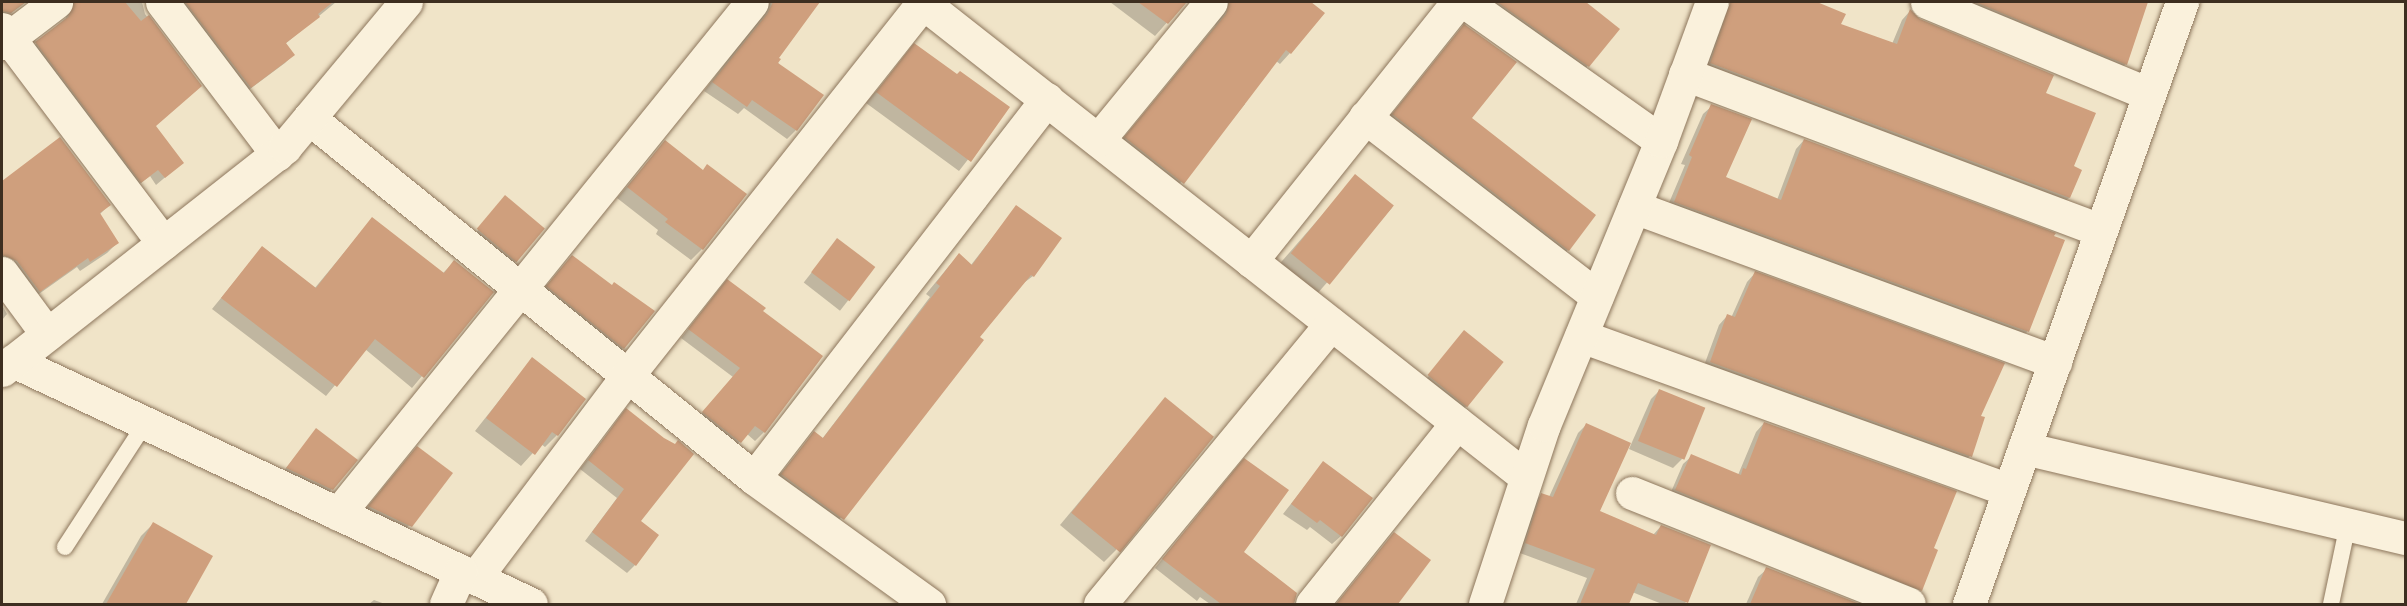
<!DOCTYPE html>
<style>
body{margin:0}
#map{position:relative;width:2407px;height:606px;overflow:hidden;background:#f0e4c8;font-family:"PT Serif",serif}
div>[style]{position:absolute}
.shadow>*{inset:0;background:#0003;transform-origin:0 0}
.building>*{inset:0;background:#cf9f7d;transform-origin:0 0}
.roads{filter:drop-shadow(0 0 2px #8d765c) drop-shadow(0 0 2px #8d765c)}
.service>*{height:16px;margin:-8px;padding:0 8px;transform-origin:8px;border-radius:8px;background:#faf1dc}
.minor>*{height:33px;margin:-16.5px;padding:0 16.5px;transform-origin:16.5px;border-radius:16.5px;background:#faf1dc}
.tertiary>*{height:33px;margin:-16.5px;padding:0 16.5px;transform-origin:16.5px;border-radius:16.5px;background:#faf1dc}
span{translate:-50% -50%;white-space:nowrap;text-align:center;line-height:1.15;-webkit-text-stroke:4.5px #f7eed8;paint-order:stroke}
.frame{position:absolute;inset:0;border:3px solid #3d2e20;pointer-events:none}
</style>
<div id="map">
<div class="shadow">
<div style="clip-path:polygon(2px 2px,26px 2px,2px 20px)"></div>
<div style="clip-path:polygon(65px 2px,142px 2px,145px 14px,200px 86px,154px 126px,182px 163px,156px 185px,150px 176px,133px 189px,28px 51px,66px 18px,67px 8px)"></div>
<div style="clip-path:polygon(171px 2px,336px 2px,285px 44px,293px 55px,285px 63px,242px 95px)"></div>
<div style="clip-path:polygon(759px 2px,818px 2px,777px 58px,796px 130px,787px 139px,744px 108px,738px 114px,704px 91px,762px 15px)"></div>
<div style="clip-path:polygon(1110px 2px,1185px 2px,1155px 36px)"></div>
<div style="clip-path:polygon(1228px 2px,1309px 2px,1323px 13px,1290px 53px,1280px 64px,1276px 61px,1242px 102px,1245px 104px,1172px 193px,1115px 149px,1215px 26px,1219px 10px)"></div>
<div style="clip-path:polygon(1477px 2px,1579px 2px,1618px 29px,1580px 75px)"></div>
<div style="clip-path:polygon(1717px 2px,1813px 2px,1844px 15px,1839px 25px,1892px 44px,1902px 20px,1910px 11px,2072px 167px,2069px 198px,2060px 206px,1702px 72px)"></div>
<div style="clip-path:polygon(1947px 2px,2147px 2px,2126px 64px,2117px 72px)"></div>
<div style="clip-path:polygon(1464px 26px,1470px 119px,1568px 250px,1556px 262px,1381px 127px)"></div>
<div style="clip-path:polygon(915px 45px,957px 76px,1008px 108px,959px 171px,866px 103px)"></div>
<div style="clip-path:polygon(1712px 106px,1724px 178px,1777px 200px,1796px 149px,1804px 140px,2063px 241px,2027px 332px,2019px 340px,1666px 210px,1685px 165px,1681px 164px,1703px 114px)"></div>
<div style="clip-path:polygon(665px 142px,702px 249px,691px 260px,656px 234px,658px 230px,617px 198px)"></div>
<div style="clip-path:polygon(53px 144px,109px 205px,99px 215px,117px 243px,107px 253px,80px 271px,77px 267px,29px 301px,2px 268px,2px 182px)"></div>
<div style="left:1356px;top:176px;width:48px;height:118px;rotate:41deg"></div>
<div style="left:505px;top:197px;width:49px;height:55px;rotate:39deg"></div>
<div style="clip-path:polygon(1016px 207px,1033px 276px,1021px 285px,978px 338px,832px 529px,771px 485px,814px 433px,822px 439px,930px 297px,926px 294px,949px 266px,959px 255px,971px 265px)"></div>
<div style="clip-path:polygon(372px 219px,442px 274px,454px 262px,492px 292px,412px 388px,365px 349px,326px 396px,212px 309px,262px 248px,314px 289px)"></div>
<div style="left:837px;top:240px;width:46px;height:54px;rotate:38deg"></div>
<div style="clip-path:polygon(572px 257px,623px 348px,615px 356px,539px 295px)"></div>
<div style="clip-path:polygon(1755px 273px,1979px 417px,1970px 456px,1962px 464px,1702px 371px,1719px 325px,1727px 316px,1731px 318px,1747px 282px)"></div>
<div style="clip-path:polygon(719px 290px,761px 312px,821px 356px,764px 432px,755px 441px,747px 434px,731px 451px,695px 421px,733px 377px,681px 338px)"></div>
<div style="clip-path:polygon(2px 305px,7px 314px,2px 320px)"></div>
<div style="clip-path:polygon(1456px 341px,1502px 362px,1459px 415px,1421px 386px)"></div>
<div style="clip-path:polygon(532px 359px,584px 399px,557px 435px,545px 447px,541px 444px,521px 466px,475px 431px)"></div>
<div style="clip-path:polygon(1659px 391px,1682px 459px,1673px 468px,1629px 449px,1651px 399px)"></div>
<div style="clip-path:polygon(1165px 399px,1116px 550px,1104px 562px,1060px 525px)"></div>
<div style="clip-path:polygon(626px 410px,639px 522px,635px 565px,627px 573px,585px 541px,617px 498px,580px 469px)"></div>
<div style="clip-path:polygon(1764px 423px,1932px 549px,1921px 590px,1912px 599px,1668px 499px,1683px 464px,1692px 456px,1738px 475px,1756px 432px)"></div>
<div style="clip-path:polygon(1586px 425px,1598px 512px,1653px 535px,1661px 526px,1709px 546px,1685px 604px,1662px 604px,1632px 592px,1627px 604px,1576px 604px,1587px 578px,1517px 552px,1533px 503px,1542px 494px,1549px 497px,1578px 433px)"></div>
<div style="clip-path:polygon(316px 430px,332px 489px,323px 498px,279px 477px)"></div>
<div style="clip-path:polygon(417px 448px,451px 473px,398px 539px,358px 519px)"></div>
<div style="clip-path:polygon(1323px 463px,1341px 536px,1332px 544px,1310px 527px,1307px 530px,1283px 514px)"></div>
<div style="clip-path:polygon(1236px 469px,1242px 553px,1292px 604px,1210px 604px,1200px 597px,1197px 601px,1155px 568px)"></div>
<div style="clip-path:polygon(153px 524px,211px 556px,184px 604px,102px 604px,141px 536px)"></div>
<div style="clip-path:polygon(1394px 534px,1429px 560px,1397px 604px,1336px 604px)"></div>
<div style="clip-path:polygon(1767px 569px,1857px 604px,1746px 604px,1758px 577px)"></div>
<div style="clip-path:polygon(374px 600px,385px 604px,369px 604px)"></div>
</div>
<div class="building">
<div style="clip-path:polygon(2px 2px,26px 2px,11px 13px,2px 11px)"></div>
<div style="clip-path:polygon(74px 2px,125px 2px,141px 21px,149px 15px,202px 86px,156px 126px,184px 163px,165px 178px,158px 170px,141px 183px,35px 42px,68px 17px)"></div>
<div style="clip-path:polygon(185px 2px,333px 2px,318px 14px,320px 17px,286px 43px,295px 55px,251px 88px)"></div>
<div style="clip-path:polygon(773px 2px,820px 2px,779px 58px,781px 59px,778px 63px,824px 95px,797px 131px,752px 100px,747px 107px,712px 82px,767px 14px)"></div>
<div style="clip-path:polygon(1138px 2px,1187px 2px,1168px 24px)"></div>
<div style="clip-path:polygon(1229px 2px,1311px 2px,1325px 13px,1291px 54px,1286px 50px,1184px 184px,1124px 137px,1226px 14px)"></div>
<div style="clip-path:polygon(1497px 2px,1586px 2px,1620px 29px,1589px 67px)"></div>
<div style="clip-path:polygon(1730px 2px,1817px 2px,1846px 14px,1841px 24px,1897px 44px,1910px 9px,1920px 19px,2054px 75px,2046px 93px,2096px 113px,2074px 166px,2082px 170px,2070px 198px,1710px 63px)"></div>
<div style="clip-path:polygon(1975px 2px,2148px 2px,2127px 65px)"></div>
<div style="clip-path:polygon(1464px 24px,1517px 62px,1472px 118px,1596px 215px,1569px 251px,1392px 114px)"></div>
<div style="clip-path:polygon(914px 43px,957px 74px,960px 71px,1010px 107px,971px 162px,876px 92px)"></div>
<div style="clip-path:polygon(1711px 104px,1752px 119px,1726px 177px,1781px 200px,1804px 139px,2056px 233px,2054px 236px,2065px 240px,2029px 332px,1674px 202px,1692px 157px,1689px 155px)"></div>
<div style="clip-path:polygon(60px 137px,111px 205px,100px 213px,119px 243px,90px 262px,88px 258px,40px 292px,17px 261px,2px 255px,2px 181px)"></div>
<div style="clip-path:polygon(665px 140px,703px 170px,707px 164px,747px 194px,703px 250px,665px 222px,668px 219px,627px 187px)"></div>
<div style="left:1355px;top:174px;width:50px;height:102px;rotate:39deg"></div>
<div style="left:505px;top:195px;width:52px;height:44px;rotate:40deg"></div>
<div style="clip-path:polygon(1016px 205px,1062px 238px,1034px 277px,1031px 275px,980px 337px,984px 340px,844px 520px,781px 474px,814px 431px,823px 438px,940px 286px,936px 283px,959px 253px,972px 265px)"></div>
<div style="clip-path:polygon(372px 217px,444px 273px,454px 260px,494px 292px,424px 378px,375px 339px,337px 387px,221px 298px,262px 246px,316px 288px)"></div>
<div style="left:837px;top:238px;width:48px;height:43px;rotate:37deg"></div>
<div style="clip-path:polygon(572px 255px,612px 285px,614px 282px,655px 311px,624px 349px,546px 286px)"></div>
<div style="clip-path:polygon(1755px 271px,2005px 363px,1981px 416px,1985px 417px,1972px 457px,1710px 362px,1727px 314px,1735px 317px)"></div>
<div style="clip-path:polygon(727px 279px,766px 308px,763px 311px,823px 356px,765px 433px,755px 426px,741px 443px,702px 412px,740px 368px,688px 329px)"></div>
<div style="left:1464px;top:330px;width:51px;height:58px;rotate:39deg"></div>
<div style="clip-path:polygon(532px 357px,586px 399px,558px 436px,552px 432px,535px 455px,486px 418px)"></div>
<div style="left:1659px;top:389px;width:50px;height:56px;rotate:22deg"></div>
<div style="left:1165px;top:397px;width:63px;height:149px;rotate:39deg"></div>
<div style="clip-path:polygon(626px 408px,664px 438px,675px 444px,678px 440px,694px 454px,641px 521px,659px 535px,636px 566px,592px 532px,624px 489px,588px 460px)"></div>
<div style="clip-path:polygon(1764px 422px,1957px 491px,1934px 548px,1938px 550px,1922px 591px,1675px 490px,1691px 454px,1741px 475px,1743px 468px,1746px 469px)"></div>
<div style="clip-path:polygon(1586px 423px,1631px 443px,1600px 511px,1656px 535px,1661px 525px,1711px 545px,1688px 603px,1638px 583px,1629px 604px,1580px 604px,1595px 569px,1525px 543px,1541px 493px,1553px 497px)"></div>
<div style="clip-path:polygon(316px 428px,358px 460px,333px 490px,286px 468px)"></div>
<div style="clip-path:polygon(417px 446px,453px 473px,412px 527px,368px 506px)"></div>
<div style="clip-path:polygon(1244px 458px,1289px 490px,1244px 552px,1297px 593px,1294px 604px,1221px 604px,1162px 559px)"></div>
<div style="clip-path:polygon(1323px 461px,1373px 498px,1342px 537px,1320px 520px,1317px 523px,1291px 504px)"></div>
<div style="clip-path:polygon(153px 522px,213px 556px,186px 604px,106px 604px)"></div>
<div style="clip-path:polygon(1394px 532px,1431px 560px,1398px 604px,1336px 604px)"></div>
<div style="clip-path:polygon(1766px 567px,1860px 604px,1750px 604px)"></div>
</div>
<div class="roads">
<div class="service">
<div style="left:65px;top:547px;width:147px;rotate:-57deg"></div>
<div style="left:2331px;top:604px;width:82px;rotate:-78deg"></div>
</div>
<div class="minor">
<div style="left:162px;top:2px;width:191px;rotate:52.9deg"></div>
<div style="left:922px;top:2px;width:768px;rotate:38.18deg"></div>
<div style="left:1465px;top:2px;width:240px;rotate:35.3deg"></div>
<div style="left:1927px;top:2px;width:240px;rotate:22.5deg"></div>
<div style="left:2px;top:29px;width:268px;rotate:53deg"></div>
<div style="left:2px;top:43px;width:68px;rotate:-37.2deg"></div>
<div style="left:1685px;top:74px;width:444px;rotate:20.6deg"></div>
<div style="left:1365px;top:117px;width:293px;rotate:37.7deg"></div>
<div style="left:309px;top:118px;width:572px;rotate:38.97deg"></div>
<div style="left:754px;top:478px;width:216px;rotate:35.8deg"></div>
<div style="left:1098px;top:140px;width:178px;rotate:-50.7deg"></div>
<div style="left:1634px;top:207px;width:449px;rotate:20.2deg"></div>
<div style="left:1251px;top:261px;width:332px;rotate:-51.4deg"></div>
<div style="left:2px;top:273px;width:76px;rotate:53.6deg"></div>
<div style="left:1581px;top:336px;width:455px;rotate:19.8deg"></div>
<div style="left:13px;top:361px;width:572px;rotate:25.13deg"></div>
<div style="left:2024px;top:448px;width:392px;rotate:13.3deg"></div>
<div style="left:754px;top:478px;width:479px;rotate:-52.3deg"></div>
<div style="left:1632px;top:493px;width:298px;rotate:21.8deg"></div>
<div style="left:338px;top:514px;width:658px;rotate:-51.04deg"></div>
<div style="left:475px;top:578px;width:253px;rotate:-53deg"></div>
<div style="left:627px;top:376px;width:477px;rotate:-51.6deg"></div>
<div style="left:446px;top:604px;width:36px;rotate:-66deg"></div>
<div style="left:1100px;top:604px;width:363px;rotate:-50.5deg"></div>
<div style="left:1312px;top:604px;width:232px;rotate:-51.3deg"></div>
<div style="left:1485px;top:604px;width:188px;rotate:-71.8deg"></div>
<div style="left:1544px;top:425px;width:307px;rotate:-67.6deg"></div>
<div style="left:1661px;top:141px;width:148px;rotate:-69.9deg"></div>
<div style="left:1969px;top:604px;width:639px;rotate:-70.52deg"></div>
</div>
<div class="tertiary">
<div style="left:2px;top:370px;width:360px;rotate:-38.2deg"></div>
<div style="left:285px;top:147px;width:189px;rotate:-50.2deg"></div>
</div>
</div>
<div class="frame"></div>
</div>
